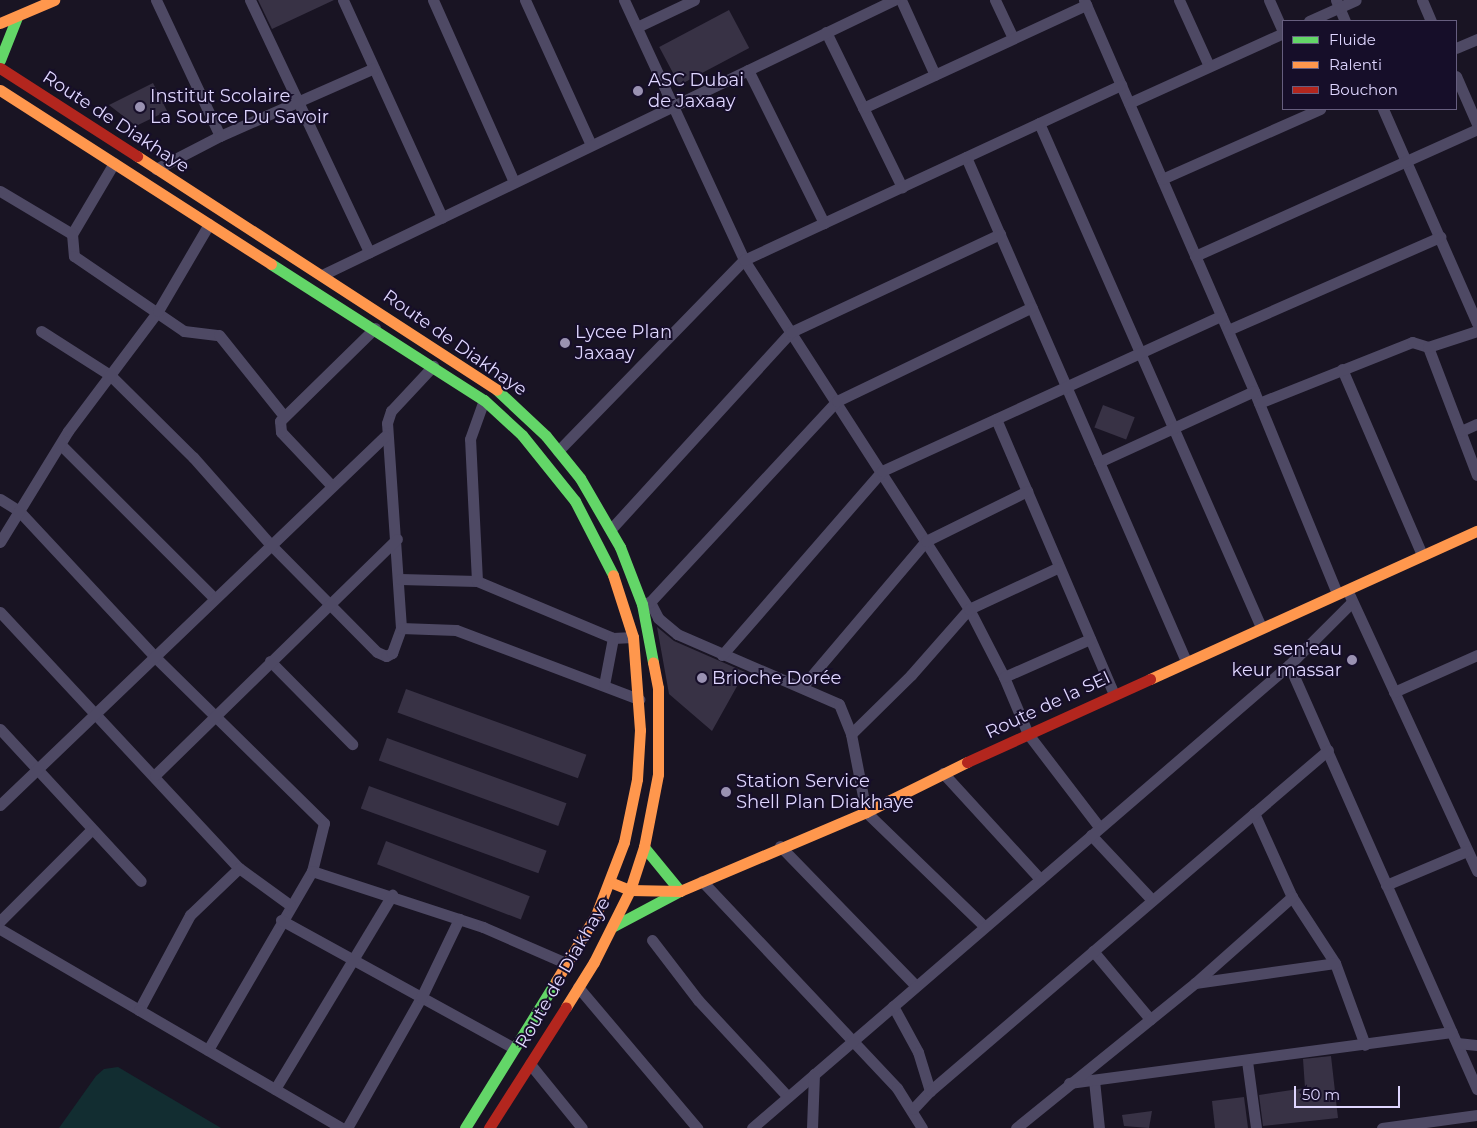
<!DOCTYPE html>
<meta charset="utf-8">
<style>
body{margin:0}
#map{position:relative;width:1477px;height:1128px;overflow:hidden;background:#191423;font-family:Montserrat,sans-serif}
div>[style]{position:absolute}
.green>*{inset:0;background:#122d31}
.building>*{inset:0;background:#383245;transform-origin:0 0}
.street>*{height:11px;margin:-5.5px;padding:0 5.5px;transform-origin:5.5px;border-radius:5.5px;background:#4e4964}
.fast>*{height:11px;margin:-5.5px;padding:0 5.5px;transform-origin:5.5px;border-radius:5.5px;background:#63d668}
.slow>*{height:11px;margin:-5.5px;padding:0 5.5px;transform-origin:5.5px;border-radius:5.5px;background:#ff974d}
.jam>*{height:11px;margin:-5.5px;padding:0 5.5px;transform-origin:5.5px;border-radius:5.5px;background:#b3261e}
.dots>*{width:14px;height:14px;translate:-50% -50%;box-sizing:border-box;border:2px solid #160e29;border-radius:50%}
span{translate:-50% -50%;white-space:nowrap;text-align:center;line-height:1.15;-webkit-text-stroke:4px #160e29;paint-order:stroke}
.poi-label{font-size:18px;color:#dfd6ff}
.left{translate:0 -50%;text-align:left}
.right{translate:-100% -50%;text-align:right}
.street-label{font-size:18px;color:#dfd6ff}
.legend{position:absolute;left:1282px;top:20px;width:175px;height:90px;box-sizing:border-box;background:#160e29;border:1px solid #665e7f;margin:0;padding:6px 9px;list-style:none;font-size:15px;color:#dfd6ff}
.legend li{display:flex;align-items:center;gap:10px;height:25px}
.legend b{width:25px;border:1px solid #665e7f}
.scale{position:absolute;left:1294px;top:1086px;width:106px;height:22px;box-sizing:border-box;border:2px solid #dfd6ff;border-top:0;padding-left:6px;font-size:15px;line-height:18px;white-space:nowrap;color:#dfd6ff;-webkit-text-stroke:4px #160e29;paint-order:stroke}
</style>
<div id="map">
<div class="green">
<div style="clip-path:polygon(118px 1067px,221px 1128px,59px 1128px,96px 1076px,104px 1069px)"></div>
</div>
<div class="building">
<div style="clip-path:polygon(258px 0,334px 0,272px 29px)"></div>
<div style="left:729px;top:10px;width:43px;height:79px;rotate:62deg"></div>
<div style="clip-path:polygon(153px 83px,167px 111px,136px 126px,109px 105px)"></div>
<div style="left:1103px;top:405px;width:34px;height:24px;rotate:21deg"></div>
<div style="clip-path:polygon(657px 627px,674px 641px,745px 672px,712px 731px,669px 694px)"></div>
<div style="left:406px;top:689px;width:192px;height:25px;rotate:20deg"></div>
<div style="left:387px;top:738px;width:191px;height:24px;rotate:20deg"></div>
<div style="left:369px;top:786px;width:189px;height:24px;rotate:20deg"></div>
<div style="left:386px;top:841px;width:154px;height:25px;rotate:21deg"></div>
<div style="clip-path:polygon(1331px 1056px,1338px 1118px,1263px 1126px,1259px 1095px,1305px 1088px,1303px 1059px)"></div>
<div style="clip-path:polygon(1244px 1097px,1248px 1128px,1215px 1128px,1212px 1101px)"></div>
<div style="clip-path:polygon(1152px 1111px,1149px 1128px,1124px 1126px,1122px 1115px)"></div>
</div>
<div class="street">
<div style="left:156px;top:0;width:150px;rotate:64.8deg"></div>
<div style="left:250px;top:0;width:279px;rotate:64.7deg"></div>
<div style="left:343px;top:0;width:239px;rotate:65.5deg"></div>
<div style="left:433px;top:0;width:199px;rotate:66deg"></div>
<div style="left:525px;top:0;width:159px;rotate:65.5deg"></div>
<div style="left:624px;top:0;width:286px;rotate:65.2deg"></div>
<div style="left:744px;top:260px;width:415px;rotate:57.2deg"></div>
<div style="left:969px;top:609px;width:76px;rotate:62.8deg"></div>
<div style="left:1004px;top:677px;width:62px;rotate:67.2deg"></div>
<div style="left:1028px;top:734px;width:117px;rotate:52.6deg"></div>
<div style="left:901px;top:0;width:82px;rotate:65.6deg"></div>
<div style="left:995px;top:0;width:42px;rotate:64.7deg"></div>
<div style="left:1084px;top:0;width:426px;rotate:66.5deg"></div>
<div style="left:1254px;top:391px;width:218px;rotate:67.7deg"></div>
<div style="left:1179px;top:0;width:72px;rotate:65.6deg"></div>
<div style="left:1269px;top:0;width:35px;rotate:66deg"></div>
<div style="left:1336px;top:0;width:23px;rotate:67deg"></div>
<div style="left:1422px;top:0;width:23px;rotate:67deg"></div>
<div style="left:1309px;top:21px;width:51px;rotate:-24.1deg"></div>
<div style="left:637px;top:27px;width:63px;rotate:-25.3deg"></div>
<div style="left:826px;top:32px;width:173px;rotate:63.9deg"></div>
<div style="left:1456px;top:48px;width:23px;rotate:-23deg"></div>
<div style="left:748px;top:70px;width:171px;rotate:63.6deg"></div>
<div style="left:1456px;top:76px;width:52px;rotate:66.4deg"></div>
<div style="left:1129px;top:103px;width:169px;rotate:-24.4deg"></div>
<div style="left:863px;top:108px;width:246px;rotate:-24.8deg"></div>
<div style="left:1383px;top:109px;width:234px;rotate:66.3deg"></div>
<div style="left:1039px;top:123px;width:551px;rotate:66.23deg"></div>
<div style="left:966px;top:157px;width:550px;rotate:66.42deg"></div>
<div style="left:114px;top:163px;width:82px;rotate:120.6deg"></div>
<div style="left:72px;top:234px;width:22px;rotate:85deg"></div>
<div style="left:74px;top:256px;width:133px;rotate:34.3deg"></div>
<div style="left:184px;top:331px;width:35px;rotate:7deg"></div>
<div style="left:219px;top:335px;width:104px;rotate:51.3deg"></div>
<div style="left:156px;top:169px;width:72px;rotate:-27.3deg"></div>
<div style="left:220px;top:136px;width:168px;rotate:-23.8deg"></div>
<div style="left:1162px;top:179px;width:173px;rotate:-23.9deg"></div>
<div style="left:0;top:191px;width:84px;rotate:30.8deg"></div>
<div style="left:1195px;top:256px;width:309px;rotate:-24.2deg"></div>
<div style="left:322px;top:275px;width:635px;rotate:-25.68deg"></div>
<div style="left:1228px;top:330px;width:232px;rotate:-23.7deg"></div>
<div style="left:41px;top:331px;width:82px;rotate:32.5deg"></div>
<div style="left:110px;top:375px;width:117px;rotate:44.7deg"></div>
<div style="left:193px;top:457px;width:115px;rotate:48.5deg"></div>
<div style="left:269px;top:543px;width:153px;rotate:45.3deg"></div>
<div style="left:377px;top:652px;width:10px;rotate:24deg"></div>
<div style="left:386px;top:656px;width:7px;rotate:-27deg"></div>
<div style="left:392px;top:653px;width:27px;rotate:-70deg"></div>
<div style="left:401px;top:628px;width:205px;rotate:-93.9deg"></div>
<div style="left:387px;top:423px;width:13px;rotate:-72deg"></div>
<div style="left:391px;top:411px;width:62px;rotate:-47deg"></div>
<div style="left:1428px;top:347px;width:137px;rotate:69.1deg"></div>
<div style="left:1342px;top:369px;width:202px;rotate:66.7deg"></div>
<div style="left:1259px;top:403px;width:165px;rotate:-21.7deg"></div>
<div style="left:1412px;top:342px;width:17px;rotate:17deg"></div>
<div style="left:1428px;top:347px;width:52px;rotate:-18.1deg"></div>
<div style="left:996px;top:419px;width:299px;rotate:66.8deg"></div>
<div style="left:1461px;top:431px;width:17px;rotate:-24deg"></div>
<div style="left:61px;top:445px;width:216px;rotate:45deg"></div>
<div style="left:558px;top:451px;width:267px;rotate:-45.8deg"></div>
<div style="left:744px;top:260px;width:416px;rotate:-24.9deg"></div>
<div style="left:1099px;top:462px;width:170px;rotate:-24.6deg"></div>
<div style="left:331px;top:485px;width:73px;rotate:-133.3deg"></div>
<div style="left:281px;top:432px;width:11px;rotate:-95deg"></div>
<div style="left:280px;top:421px;width:133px;rotate:-44.4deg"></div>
<div style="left:0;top:499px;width:22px;rotate:32deg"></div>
<div style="left:19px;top:511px;width:200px;rotate:47deg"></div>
<div style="left:155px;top:657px;width:237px;rotate:44.5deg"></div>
<div style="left:324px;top:823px;width:49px;rotate:104deg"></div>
<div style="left:312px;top:871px;width:207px;rotate:120.2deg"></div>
<div style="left:611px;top:529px;width:267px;rotate:-47.6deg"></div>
<div style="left:791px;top:332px;width:231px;rotate:-25.1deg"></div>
<div style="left:0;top:542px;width:130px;rotate:-58.5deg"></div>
<div style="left:68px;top:431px;width:150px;rotate:-53.1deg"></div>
<div style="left:158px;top:311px;width:101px;rotate:-59.6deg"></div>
<div style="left:400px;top:579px;width:77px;rotate:1.5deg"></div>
<div style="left:477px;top:581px;width:147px;rotate:22.7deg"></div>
<div style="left:613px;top:638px;width:20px;rotate:-3deg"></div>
<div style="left:477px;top:581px;width:142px;rotate:-92.8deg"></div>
<div style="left:470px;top:439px;width:41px;rotate:-70.3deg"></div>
<div style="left:1350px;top:596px;width:303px;rotate:65.2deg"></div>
<div style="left:650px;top:602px;width:18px;rotate:63deg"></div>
<div style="left:658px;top:618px;width:25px;rotate:40deg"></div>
<div style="left:677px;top:634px;width:176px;rotate:23.4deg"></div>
<div style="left:839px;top:704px;width:32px;rotate:68deg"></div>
<div style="left:851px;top:734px;width:79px;rotate:79.1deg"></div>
<div style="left:866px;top:812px;width:165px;rotate:44deg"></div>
<div style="left:642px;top:604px;width:8px;rotate:-14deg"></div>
<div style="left:650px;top:602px;width:275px;rotate:-47.1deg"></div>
<div style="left:837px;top:401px;width:216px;rotate:-25.7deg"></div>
<div style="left:0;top:612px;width:350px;rotate:47deg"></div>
<div style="left:239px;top:868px;width:63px;rotate:36deg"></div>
<div style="left:401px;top:628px;width:55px;rotate:2.1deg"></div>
<div style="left:456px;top:630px;width:196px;rotate:20.7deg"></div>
<div style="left:722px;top:655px;width:244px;rotate:-49deg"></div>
<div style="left:882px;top:471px;width:373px;rotate:-24.6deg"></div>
<div style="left:270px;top:661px;width:117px;rotate:45.3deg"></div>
<div style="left:1289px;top:665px;width:464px;rotate:66.1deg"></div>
<div style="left:1004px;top:677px;width:94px;rotate:-23.8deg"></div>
<div style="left:604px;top:685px;width:48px;rotate:-79.2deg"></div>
<div style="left:802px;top:687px;width:192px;rotate:-49.7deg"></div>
<div style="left:926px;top:541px;width:113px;rotate:-26.3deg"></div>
<div style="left:1394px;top:692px;width:91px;rotate:-24deg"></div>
<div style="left:0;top:729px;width:207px;rotate:47.2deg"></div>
<div style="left:851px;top:734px;width:84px;rotate:-44.5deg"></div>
<div style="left:911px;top:675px;width:88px;rotate:-48.7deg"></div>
<div style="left:969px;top:609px;width:99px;rotate:-25deg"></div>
<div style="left:943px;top:773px;width:144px;rotate:47.5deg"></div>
<div style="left:155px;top:775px;width:338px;rotate:-44.3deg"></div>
<div style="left:0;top:805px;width:533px;rotate:-43.78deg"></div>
<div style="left:1254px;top:813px;width:92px;rotate:65.7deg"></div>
<div style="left:1292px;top:897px;width:79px;rotate:56.9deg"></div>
<div style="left:1335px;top:963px;width:87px;rotate:69.9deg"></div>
<div style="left:1091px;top:835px;width:89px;rotate:46.8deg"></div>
<div style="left:780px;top:846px;width:195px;rotate:45.8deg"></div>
<div style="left:312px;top:871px;width:180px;rotate:18.1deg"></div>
<div style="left:483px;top:927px;width:93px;rotate:23.5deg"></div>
<div style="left:702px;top:881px;width:284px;rotate:46.7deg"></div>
<div style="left:897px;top:1088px;width:47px;rotate:58deg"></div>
<div style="left:1386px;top:885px;width:88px;rotate:-22.8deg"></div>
<div style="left:281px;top:920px;width:266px;rotate:28.8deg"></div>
<div style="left:0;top:921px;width:129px;rotate:-45deg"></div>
<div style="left:0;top:929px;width:161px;rotate:30.2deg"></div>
<div style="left:139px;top:1010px;width:108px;rotate:-61.8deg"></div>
<div style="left:190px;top:915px;width:68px;rotate:-43.8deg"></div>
<div style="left:652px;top:940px;width:76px;rotate:52.5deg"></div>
<div style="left:698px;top:1000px;width:132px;rotate:47.1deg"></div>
<div style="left:1093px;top:951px;width:89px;rotate:50deg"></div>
<div style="left:1195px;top:983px;width:141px;rotate:-8.1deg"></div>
<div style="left:578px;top:987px;width:185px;rotate:49.8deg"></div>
<div style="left:893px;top:1006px;width:52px;rotate:61.5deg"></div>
<div style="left:918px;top:1052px;width:41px;rotate:72.9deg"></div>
<div style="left:139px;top:1010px;width:235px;rotate:30.2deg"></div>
<div style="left:1457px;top:1043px;width:20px;rotate:6deg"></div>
<div style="left:1247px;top:1061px;width:68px;rotate:82.3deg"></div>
<div style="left:530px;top:1064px;width:82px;rotate:50.9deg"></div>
<div style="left:1094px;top:1080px;width:48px;rotate:84.1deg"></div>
<div style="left:1069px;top:1083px;width:386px;rotate:-7.6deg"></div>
<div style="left:275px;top:1089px;width:227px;rotate:-58.9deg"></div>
<div style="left:913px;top:1109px;width:25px;rotate:-47deg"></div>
<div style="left:930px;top:1091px;width:524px;rotate:-40.59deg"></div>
<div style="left:347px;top:1128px;width:150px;rotate:-60.4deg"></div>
<div style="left:421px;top:998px;width:88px;rotate:-64.3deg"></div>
<div style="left:752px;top:1128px;width:709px;rotate:-40.77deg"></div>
<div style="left:1289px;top:665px;width:89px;rotate:-45deg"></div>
<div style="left:812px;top:1128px;width:54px;rotate:-87.9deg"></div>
<div style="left:1016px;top:1128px;width:230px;rotate:-39deg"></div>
<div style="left:1195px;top:983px;width:130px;rotate:-41.6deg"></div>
<div style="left:1382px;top:1128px;width:96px;rotate:-7.8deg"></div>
</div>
<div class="fast">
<div style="left:0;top:60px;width:46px;rotate:-68.4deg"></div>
<div style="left:271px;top:264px;width:253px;rotate:32.6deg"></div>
<div style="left:484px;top:400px;width:52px;rotate:42.6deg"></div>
<div style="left:522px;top:435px;width:85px;rotate:51.2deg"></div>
<div style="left:575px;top:501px;width:83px;rotate:62.8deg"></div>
<div style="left:497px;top:390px;width:67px;rotate:43.2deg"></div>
<div style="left:546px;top:436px;width:54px;rotate:51deg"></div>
<div style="left:580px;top:478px;width:80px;rotate:59.9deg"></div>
<div style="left:620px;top:547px;width:61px;rotate:68.9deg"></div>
<div style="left:642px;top:604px;width:59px;rotate:79.3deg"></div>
<div style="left:612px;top:927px;width:77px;rotate:-27.9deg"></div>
<div style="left:680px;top:891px;width:57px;rotate:-129.3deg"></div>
<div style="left:465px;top:1128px;width:173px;rotate:-58.2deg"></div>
</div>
<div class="slow">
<div style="left:0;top:23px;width:59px;rotate:-23.1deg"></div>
<div style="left:0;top:90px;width:322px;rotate:32.7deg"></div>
<div style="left:137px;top:156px;width:429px;rotate:33deg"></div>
<div style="left:1150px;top:679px;width:359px;rotate:-24.4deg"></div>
<div style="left:610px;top:882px;width:22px;rotate:22deg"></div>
<div style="left:630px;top:890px;width:50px;rotate:1.1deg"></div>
<div style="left:680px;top:891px;width:202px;rotate:-23deg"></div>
<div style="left:866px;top:812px;width:113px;rotate:-26.3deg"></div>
<div style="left:556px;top:981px;width:77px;rotate:-58.8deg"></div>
<div style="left:596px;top:915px;width:78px;rotate:-69deg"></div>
<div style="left:624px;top:842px;width:64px;rotate:-78.3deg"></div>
<div style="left:637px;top:779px;width:49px;rotate:-86.5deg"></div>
<div style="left:640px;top:730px;width:93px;rotate:-94.3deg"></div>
<div style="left:633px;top:637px;width:65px;rotate:-107.9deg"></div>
<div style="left:566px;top:1007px;width:53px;rotate:-58.1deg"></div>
<div style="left:594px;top:962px;width:80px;rotate:-63.4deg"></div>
<div style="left:630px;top:890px;width:45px;rotate:-72deg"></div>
<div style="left:644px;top:847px;width:74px;rotate:-79.1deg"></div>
<div style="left:658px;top:774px;width:86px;rotate:-90deg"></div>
<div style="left:658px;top:688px;width:26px;rotate:-101deg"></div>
</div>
<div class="jam">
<div style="left:0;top:68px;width:163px;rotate:32.7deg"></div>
<div style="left:967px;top:762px;width:201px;rotate:-24.4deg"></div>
<div style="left:489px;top:1128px;width:143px;rotate:-57.5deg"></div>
</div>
<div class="dots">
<div style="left:638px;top:91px;background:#9a92b2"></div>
<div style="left:140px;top:107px;background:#9a92b2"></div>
<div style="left:565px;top:343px;background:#9a92b2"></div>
<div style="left:1352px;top:660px;background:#9a92b2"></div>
<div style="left:702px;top:678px;background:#9a92b2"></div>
<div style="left:726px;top:792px;background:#9a92b2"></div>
</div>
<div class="poi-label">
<span class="left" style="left:648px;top:91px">ASC Dubai<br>de Jaxaay</span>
<span class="left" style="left:150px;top:107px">Institut Scolaire<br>La Source Du Savoir</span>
<span class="left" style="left:575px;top:343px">Lycee Plan<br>Jaxaay</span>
<span class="right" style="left:1342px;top:660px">sen'eau<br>keur massar</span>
<span class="left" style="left:712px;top:678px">Brioche Dorée</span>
<span class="left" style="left:736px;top:792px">Station Service<br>Shell Plan Diakhaye</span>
</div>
<div class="street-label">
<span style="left:116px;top:122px;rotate:33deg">Route de Diakhaye</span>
<span style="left:455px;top:343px;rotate:35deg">Route de Diakhaye</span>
<span style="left:1048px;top:705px;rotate:-25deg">Route de la SEI</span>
<span style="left:563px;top:973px;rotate:-60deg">Route de Diakhaye</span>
</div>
<ul class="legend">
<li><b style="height:6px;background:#63d668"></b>Fluide</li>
<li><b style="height:6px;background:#ff974d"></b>Ralenti</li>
<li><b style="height:6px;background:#b3261e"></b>Bouchon</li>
</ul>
<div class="scale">50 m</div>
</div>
